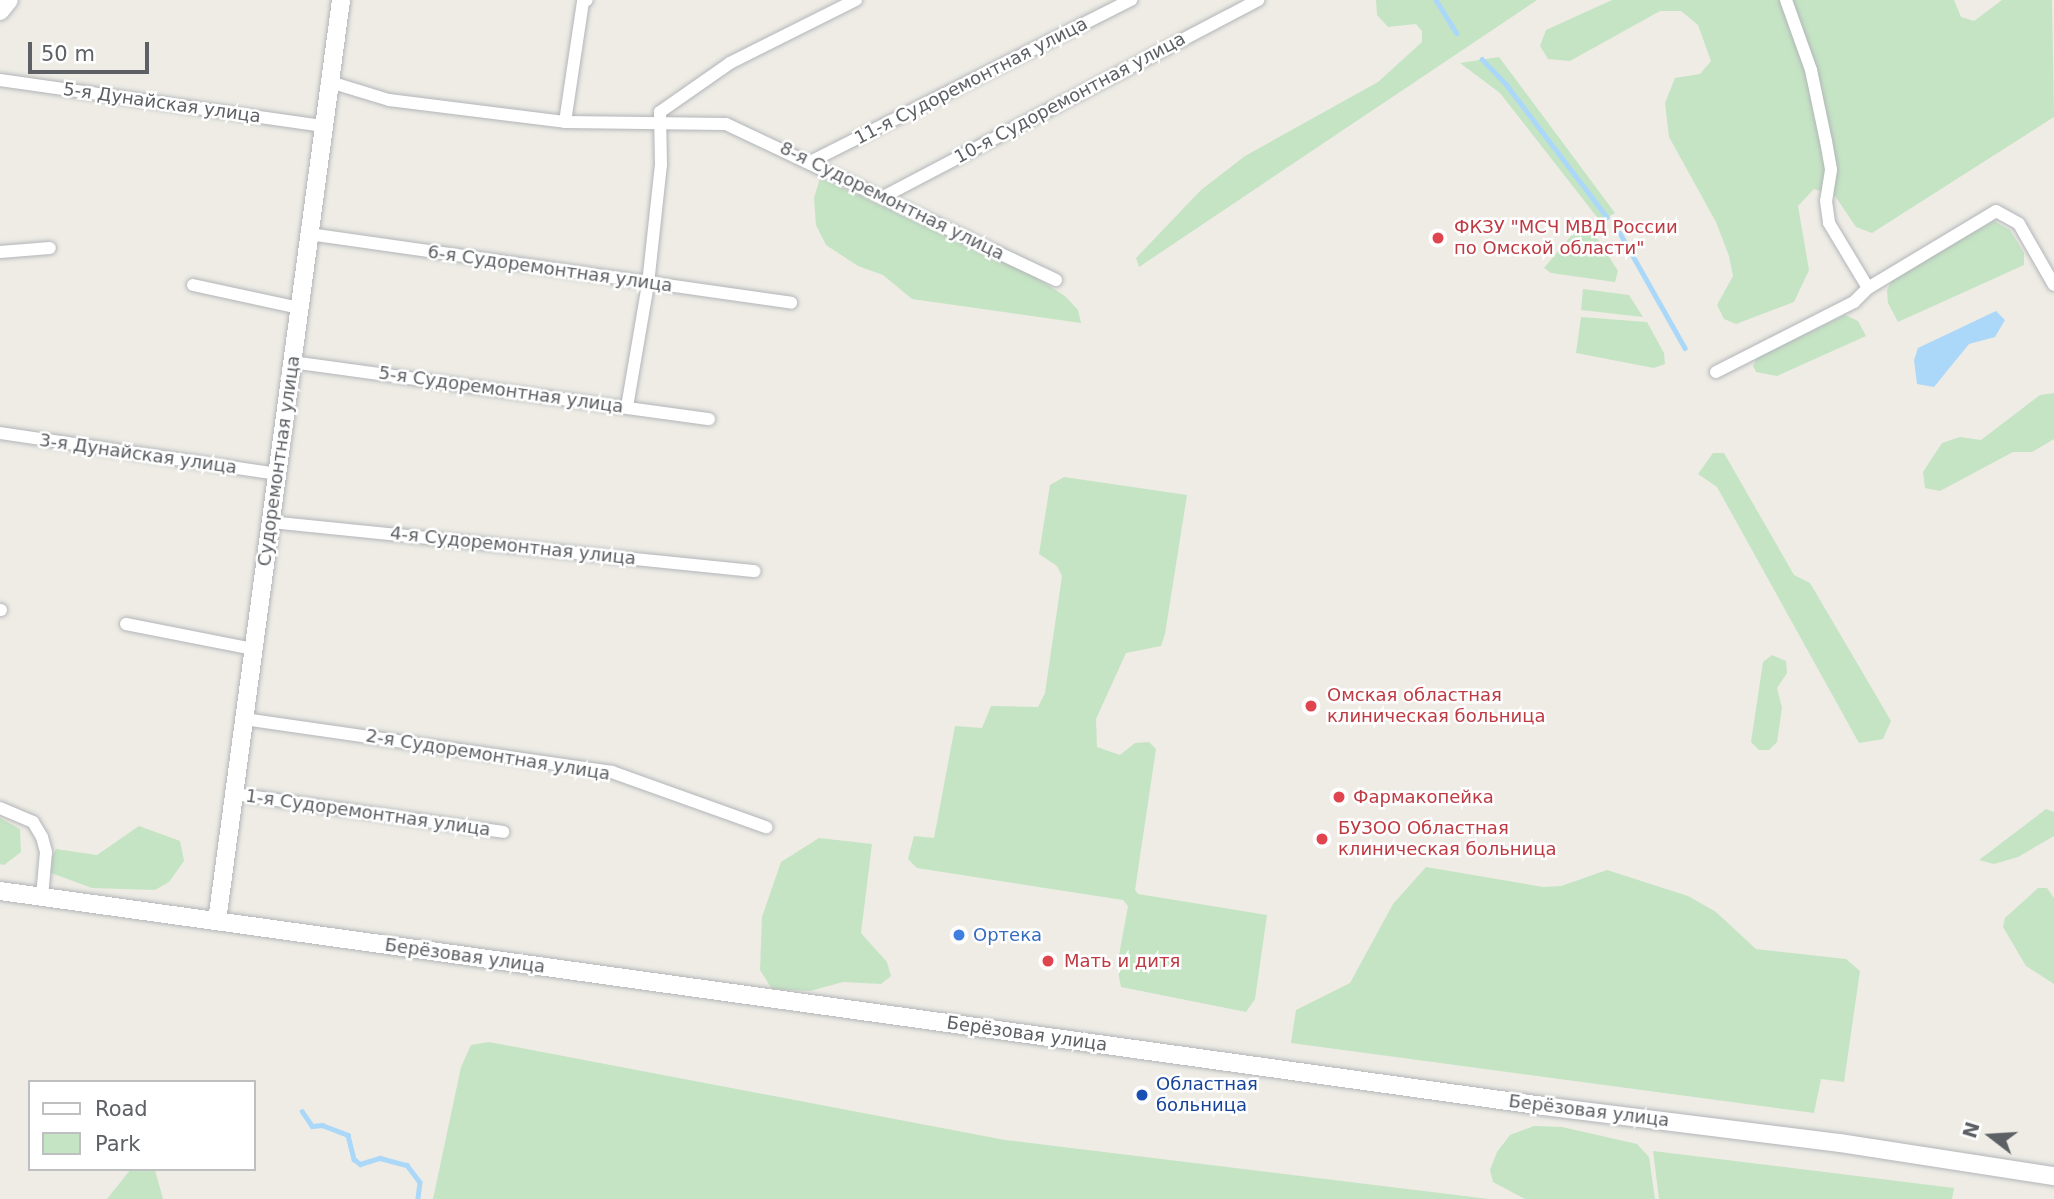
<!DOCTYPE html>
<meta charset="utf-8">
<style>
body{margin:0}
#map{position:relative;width:2054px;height:1199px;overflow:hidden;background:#eeece5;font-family:"DejaVu Sans",sans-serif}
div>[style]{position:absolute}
.green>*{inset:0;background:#c5e4c4}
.water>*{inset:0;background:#abd8f8}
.stream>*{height:4.5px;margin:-2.25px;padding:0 2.25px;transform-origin:2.25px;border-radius:2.25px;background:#abd8f8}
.roads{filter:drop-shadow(0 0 2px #b2b5b9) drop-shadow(0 0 2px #b2b5b9)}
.street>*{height:12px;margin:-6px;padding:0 6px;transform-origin:6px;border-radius:6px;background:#fff}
.secondary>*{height:18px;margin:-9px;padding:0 9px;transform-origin:9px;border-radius:9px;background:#fff}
.dots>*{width:19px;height:19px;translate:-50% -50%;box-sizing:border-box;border:4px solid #fff;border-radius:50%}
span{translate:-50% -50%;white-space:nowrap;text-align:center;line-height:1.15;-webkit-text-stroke:5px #fff;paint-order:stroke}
.street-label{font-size:18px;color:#5d6064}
.health-label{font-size:18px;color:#be3a42}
.left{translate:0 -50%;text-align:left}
.shop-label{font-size:18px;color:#366cbe}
.transit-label{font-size:18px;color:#164399}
.legend{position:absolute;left:28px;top:1080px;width:228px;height:91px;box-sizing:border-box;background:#fff;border:2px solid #bebfc1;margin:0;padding:9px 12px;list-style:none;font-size:21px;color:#5d6064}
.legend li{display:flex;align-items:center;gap:14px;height:35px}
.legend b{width:35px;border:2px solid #bebfc1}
.north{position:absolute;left:1956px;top:1101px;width:70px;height:70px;-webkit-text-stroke:5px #fff;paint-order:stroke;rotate:287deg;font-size:19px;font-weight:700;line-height:28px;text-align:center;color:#5d6064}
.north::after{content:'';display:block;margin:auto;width:24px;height:32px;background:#5d6064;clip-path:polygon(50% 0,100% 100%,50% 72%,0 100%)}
.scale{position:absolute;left:28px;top:42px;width:121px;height:32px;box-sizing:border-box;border:4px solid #5d6064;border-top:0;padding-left:9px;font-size:21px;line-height:24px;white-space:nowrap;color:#5d6064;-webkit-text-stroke:5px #fff;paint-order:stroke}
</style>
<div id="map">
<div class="green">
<div style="clip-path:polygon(1376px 0,1537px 0,1139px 267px,1136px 258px,1201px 190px,1245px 156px,1378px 82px,1422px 42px,1422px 31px,1416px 24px,1388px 27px,1377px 15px)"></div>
<div style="clip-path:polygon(1612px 0,1954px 0,1961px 17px,1974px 21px,2002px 0,2052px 0,2054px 117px,1872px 233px,1856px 227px,1835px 196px,1814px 189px,1798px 206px,1809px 270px,1794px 302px,1736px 324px,1724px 319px,1717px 305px,1733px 276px,1729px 256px,1716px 222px,1669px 137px,1665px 103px,1675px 78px,1700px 74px,1711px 61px,1698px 25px,1681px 11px,1660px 11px,1570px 61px,1548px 59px,1540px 46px,1546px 30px)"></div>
<div style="clip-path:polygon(1499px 57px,1615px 213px,1600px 221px,1500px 93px,1460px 63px)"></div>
<div style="clip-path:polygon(820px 178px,1024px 270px,1065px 296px,1078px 310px,1081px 323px,912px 299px,883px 275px,858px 266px,826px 245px,816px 225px,814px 198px)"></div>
<div style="clip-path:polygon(1994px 221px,2010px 230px,2024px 253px,2024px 265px,1898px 322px,1888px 303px,1887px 290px,1893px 278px)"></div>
<div style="clip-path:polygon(1581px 224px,1589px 225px,1618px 271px,1615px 282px,1551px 273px,1544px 268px)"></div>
<div style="clip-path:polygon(1583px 289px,1629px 295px,1643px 317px,1581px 310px)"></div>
<div style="clip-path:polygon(1845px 315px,1858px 321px,1866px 336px,1777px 376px,1756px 372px,1753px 366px,1757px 358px)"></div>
<div style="clip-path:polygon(1581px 317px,1647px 322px,1664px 353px,1665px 364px,1654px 368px,1576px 353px)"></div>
<div style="clip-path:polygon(2054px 393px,2054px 439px,2032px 452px,2013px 452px,1940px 491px,1925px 488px,1923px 472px,1942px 443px,1960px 437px,1981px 440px,2040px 395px)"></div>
<div style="clip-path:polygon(1713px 453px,1724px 453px,1794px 575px,1810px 583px,1891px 721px,1883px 739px,1859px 743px,1717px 487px,1698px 474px)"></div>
<div style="clip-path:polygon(1064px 477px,1187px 495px,1165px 634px,1161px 646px,1126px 653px,1096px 719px,1097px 747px,1120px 755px,1135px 743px,1149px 742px,1156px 749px,1135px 890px,1138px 894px,1267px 915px,1255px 999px,1246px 1012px,1121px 987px,1117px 966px,1128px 906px,1123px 900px,917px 868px,908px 859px,914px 836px,934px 838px,955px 726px,982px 728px,991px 706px,1038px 707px,1045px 693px,1062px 576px,1057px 566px,1039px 554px,1050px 485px)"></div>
<div style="clip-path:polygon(1772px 655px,1786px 661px,1787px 673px,1777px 688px,1782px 708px,1777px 742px,1769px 750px,1759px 750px,1751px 742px,1763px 662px)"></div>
<div style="clip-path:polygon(2046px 809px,2054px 812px,2054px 836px,2018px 857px,1994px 864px,1979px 860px)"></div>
<div style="clip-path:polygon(0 818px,20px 829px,21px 852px,4px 865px,0 864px)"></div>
<div style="clip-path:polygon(139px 826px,180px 841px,184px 861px,169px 882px,155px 890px,92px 888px,51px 873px,48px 865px,56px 849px,97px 855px)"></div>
<div style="clip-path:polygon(819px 838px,872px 844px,861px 933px,887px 962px,891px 976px,881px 984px,843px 982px,810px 991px,772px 989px,760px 970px,762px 917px,781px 862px)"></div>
<div style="clip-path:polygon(1426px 867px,1543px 887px,1561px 886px,1607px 870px,1688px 896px,1716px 912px,1756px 949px,1846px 959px,1860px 971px,1844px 1082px,1821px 1079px,1814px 1113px,1291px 1043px,1296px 1010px,1350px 983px,1393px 904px)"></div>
<div style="clip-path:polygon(2038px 888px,2047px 888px,2054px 898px,2054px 984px,2026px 966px,2003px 927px,2005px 918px)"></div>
<div style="clip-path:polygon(489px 1042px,1005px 1140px,1489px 1199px,433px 1199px,461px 1067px,471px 1045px)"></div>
<div style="clip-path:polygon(1534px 1126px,1562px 1127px,1637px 1144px,1649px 1157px,1655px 1199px,1525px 1199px,1493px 1182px,1490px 1170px,1497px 1152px,1510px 1135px)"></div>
<div style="clip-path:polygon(1653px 1151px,1954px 1188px,1952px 1199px,1659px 1199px)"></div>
<div style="clip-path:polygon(131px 1169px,155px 1170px,163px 1199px,107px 1199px)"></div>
</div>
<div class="water">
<div style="clip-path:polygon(1996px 311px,2005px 320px,1995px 337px,1969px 344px,1934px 387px,1917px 384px,1914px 360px,1918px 348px)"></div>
</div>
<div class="stream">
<div style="left:1436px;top:0;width:39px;rotate:58deg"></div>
<div style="left:1482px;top:59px;width:35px;rotate:46deg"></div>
<div style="left:1506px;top:84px;width:167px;rotate:52.8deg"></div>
<div style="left:1620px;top:233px;width:132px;rotate:60.5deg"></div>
<div style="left:302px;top:1111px;width:18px;rotate:56deg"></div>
<div style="left:312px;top:1126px;width:10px;rotate:-6deg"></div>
<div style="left:322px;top:1125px;width:28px;rotate:21deg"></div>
<div style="left:348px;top:1135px;width:25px;rotate:76deg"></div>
<div style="left:354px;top:1159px;width:8px;rotate:40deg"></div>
<div style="left:360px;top:1164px;width:21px;rotate:-17deg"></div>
<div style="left:380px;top:1158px;width:28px;rotate:15deg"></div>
<div style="left:407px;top:1165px;width:21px;rotate:53deg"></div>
<div style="left:420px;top:1182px;width:17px;rotate:97deg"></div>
</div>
<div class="roads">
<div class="street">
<div style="left:1786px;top:0;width:74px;rotate:70.3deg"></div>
<div style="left:1811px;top:70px;width:73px;rotate:78.1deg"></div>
<div style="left:1826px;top:141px;width:29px;rotate:80deg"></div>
<div style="left:1831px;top:170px;width:31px;rotate:99deg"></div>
<div style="left:1826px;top:201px;width:22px;rotate:82deg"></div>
<div style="left:1829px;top:223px;width:76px;rotate:59deg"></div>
<div style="left:0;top:80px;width:327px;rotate:8.1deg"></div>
<div style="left:330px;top:82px;width:62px;rotate:17deg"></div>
<div style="left:389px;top:100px;width:177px;rotate:7.1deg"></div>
<div style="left:565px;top:122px;width:161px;rotate:0.7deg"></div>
<div style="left:726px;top:124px;width:365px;rotate:25.3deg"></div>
<div style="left:565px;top:122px;width:121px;rotate:-81.5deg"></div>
<div style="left:583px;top:2px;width:4px;rotate:-27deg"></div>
<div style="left:810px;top:162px;width:360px;rotate:-26.8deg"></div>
<div style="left:883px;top:197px;width:424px;rotate:-27.7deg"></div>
<div style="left:309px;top:234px;width:487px;rotate:8.1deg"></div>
<div style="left:0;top:252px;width:50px;rotate:-4.6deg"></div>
<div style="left:193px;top:285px;width:108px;rotate:12.2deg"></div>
<div style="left:292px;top:362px;width:421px;rotate:7.8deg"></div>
<div style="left:1716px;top:372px;width:155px;rotate:-26.9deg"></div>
<div style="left:1854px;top:302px;width:20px;rotate:-45deg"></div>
<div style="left:1868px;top:288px;width:149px;rotate:-31deg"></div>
<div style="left:1996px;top:211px;width:26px;rotate:29deg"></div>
<div style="left:2019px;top:224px;width:70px;rotate:60.2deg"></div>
<div style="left:627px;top:407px;width:125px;rotate:-80.3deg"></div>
<div style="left:648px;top:284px;width:120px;rotate:-83.8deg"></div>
<div style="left:661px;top:165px;width:53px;rotate:-91.1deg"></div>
<div style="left:660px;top:112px;width:85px;rotate:-35deg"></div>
<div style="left:730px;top:63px;width:141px;rotate:-26.6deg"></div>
<div style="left:0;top:433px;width:280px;rotate:8.4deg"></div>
<div style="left:270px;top:522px;width:487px;rotate:5.8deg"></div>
<div style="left:0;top:610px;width:1px"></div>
<div style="left:126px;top:624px;width:129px;rotate:11.1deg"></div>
<div style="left:244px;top:719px;width:372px;rotate:8.2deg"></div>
<div style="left:612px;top:772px;width:164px;rotate:19.7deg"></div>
<div style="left:234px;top:794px;width:272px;rotate:8deg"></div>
<div style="left:0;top:808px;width:36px;rotate:23deg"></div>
<div style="left:33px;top:822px;width:17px;rotate:59deg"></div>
<div style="left:42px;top:837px;width:16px;rotate:75deg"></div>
<div style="left:46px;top:852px;width:45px;rotate:95.1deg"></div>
</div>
<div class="secondary">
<div style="left:0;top:11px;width:14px;rotate:-51deg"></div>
<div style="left:0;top:891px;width:1558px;rotate:7.93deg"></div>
<div style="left:1543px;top:1106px;width:299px;rotate:7.1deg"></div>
<div style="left:1840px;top:1143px;width:217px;rotate:8.8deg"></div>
<div style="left:217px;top:921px;width:929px;rotate:-82.33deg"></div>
</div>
</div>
<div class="dots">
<div style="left:1438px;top:238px;background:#e0444e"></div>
<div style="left:1311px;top:706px;background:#e0444e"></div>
<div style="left:1339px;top:797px;background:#e0444e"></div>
<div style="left:1322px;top:839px;background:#e0444e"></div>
<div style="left:959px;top:935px;background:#3f7fe0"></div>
<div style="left:1048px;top:961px;background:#e0444e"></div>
<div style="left:1142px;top:1095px;background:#1a4fb4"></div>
</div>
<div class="street-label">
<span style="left:971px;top:81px;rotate:-27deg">11-я Судоремонтная улица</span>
<span style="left:1070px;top:98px;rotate:-28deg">10-я Судоремонтная улица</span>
<span style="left:162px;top:103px;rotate:8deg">5-я Дунайская улица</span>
<span style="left:892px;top:201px;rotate:26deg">8-я Судоремонтная улица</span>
<span style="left:550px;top:269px;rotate:8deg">6-я Судоремонтная улица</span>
<span style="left:501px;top:390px;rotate:8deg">5-я Судоремонтная улица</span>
<span style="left:138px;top:454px;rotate:8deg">3-я Дунайская улица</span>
<span style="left:279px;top:461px;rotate:-82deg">Судоремонтная улица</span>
<span style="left:513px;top:546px;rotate:6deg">4-я Судоремонтная улица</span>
<span style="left:488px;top:755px;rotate:9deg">2-я Судоремонтная улица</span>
<span style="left:368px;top:813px;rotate:8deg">1-я Судоремонтная улица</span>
<span style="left:465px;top:956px;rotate:8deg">Берёзовая улица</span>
<span style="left:1027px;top:1034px;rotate:8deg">Берёзовая улица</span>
<span style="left:1589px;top:1111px;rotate:7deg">Берёзовая улица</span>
</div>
<div class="health-label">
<span class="left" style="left:1454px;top:238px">ФКЗУ "МСЧ МВД России<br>по Омской области"</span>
<span class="left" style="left:1327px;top:706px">Омская областная<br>клиническая больница</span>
<span class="left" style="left:1353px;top:797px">Фармакопейка</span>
<span class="left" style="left:1338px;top:839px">БУЗОО Областная<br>клиническая больница</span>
<span class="left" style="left:1064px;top:961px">Мать и дитя</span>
</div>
<div class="shop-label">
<span class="left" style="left:973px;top:935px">Ортека</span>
</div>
<div class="transit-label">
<span class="left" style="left:1156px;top:1095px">Областная<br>больница</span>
</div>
<ul class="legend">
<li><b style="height:9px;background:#fff"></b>Road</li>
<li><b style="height:19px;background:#c5e4c4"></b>Park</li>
</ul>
<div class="north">N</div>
<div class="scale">50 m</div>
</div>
